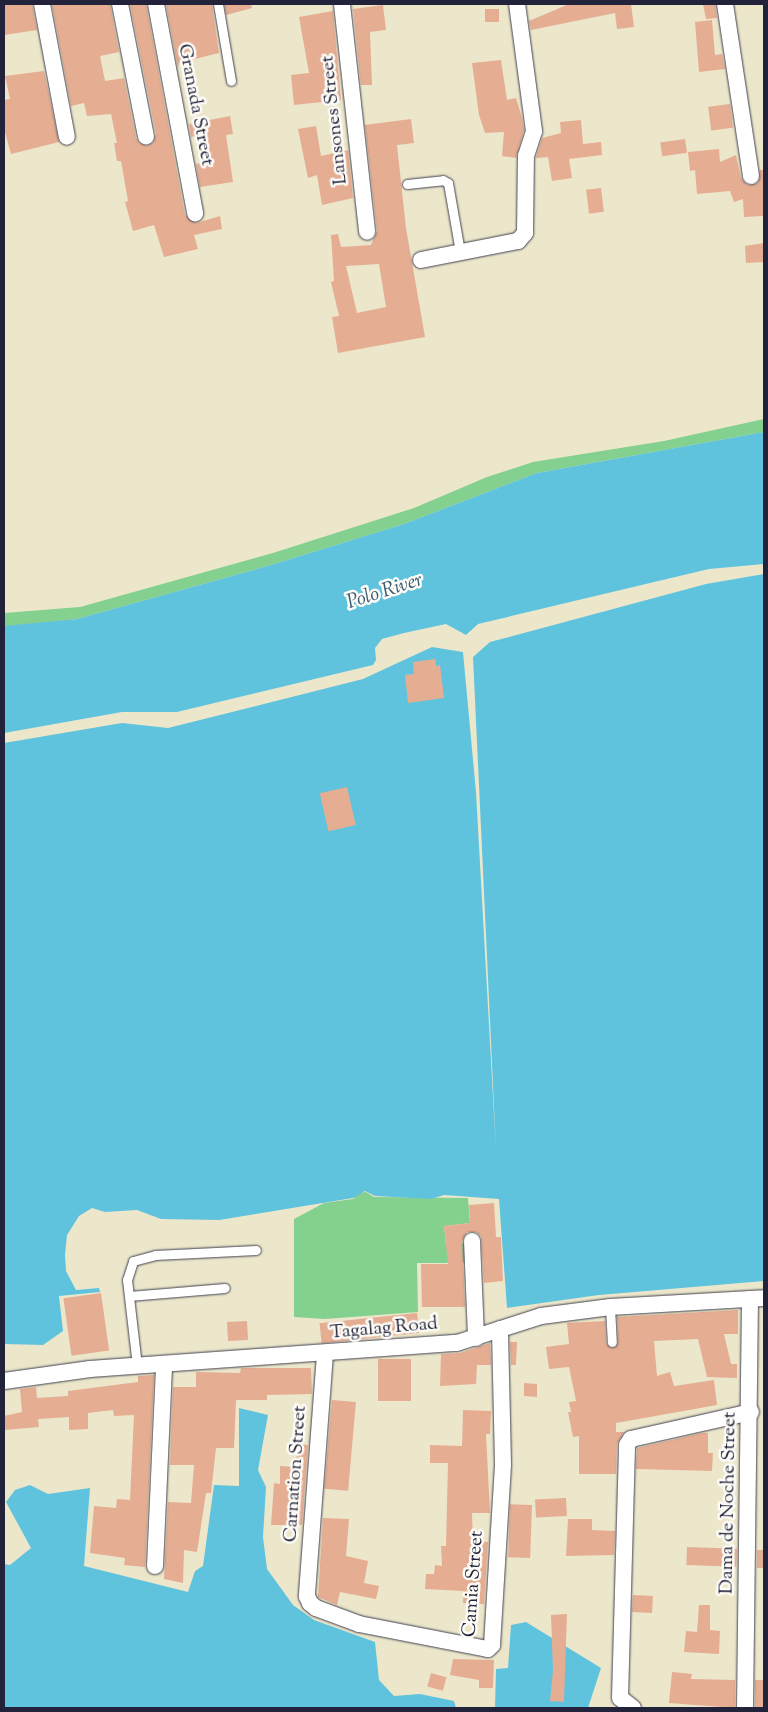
<!DOCTYPE html>
<style>
body{margin:0}
#map{position:relative;width:768px;height:1712px;overflow:hidden;background:#ece7cb;font-family:"Sorts Mill Goudy",serif}
div>[style]{position:absolute}
.green>*{inset:0;background:#83d08f}
.water>*{inset:0;background:#60c3de}
.building>*{inset:0;background:#e5ad92;transform-origin:0 0}
.roads{filter:drop-shadow(0 0 1px #404051) drop-shadow(0 0 1px #404051)}
.service>*{height:9px;margin:-4.5px;padding:0 4.5px;transform-origin:4.5px;border-radius:4.5px;background:#fff}
.minor>*{height:16px;margin:-8px;padding:0 8px;transform-origin:8px;border-radius:8px;background:#fff}
span{translate:-50% -50%;white-space:nowrap;text-align:center;line-height:1.15;-webkit-text-stroke:5px #fdfcf7;paint-order:stroke}
.street-label{font-size:19px;color:#22223b}
.water-label{font-size:20px;color:#385a74;font-style:italic}
.frame{position:absolute;inset:0;border:5px solid #22223b;pointer-events:none}
</style>
<div id="map">
<div class="green">
<div style="clip-path:polygon(764px 419px,764px 432px,537px 473px,404px 524px,271px 565px,77px 619px,14px 626px,4px 631px,4px 613px,80px 607px,273px 553px,414px 508px,487px 477px,533px 462px,664px 441px)"></div>
<div style="clip-path:polygon(366px 1192px,374px 1197px,468px 1198px,470px 1223px,444px 1226px,446px 1245px,468px 1243px,469px 1263px,417px 1263px,418px 1312px,325px 1319px,294px 1317px,294px 1219px,324px 1203px,353px 1199px,358px 1193px)"></div>
</div>
<div class="water">
<div style="clip-path:polygon(764px 432px,764px 564px,709px 569px,478px 624px,466px 635px,446px 624px,404px 633px,382px 639px,375px 648px,376px 660px,373px 665px,177px 712px,122px 712px,4px 733px,4px 626px,77px 619px,271px 565px,404px 524px,537px 473px)"></div>
<div style="clip-path:polygon(764px 574px,764px 1281px,599px 1295px,507px 1308px,499px 1199px,444px 1195px,431px 1199px,375px 1196px,365px 1191px,353px 1198px,219px 1220px,161px 1219px,137px 1210px,105px 1212px,92px 1208px,79px 1216px,67px 1235px,65px 1255px,66px 1271px,76px 1290px,99px 1288px,100px 1292px,59px 1296px,63px 1331px,43px 1345px,4px 1344px,4px 743px,122px 723px,168px 728px,363px 679px,432px 647px,463px 652px,476px 792px,496px 1150px,473px 657px,490px 642px,706px 584px)"></div>
<div style="clip-path:polygon(239px 1408px,268px 1415px,258px 1470px,266px 1487px,263px 1537px,267px 1569px,293px 1605px,314px 1620px,375px 1642px,379px 1680px,394px 1696px,420px 1694px,454px 1701px,456px 1708px,4px 1708px,4px 1564px,10px 1565px,31px 1548px,6px 1502px,15px 1490px,30px 1485px,48px 1494px,90px 1488px,84px 1566px,188px 1592px,195px 1571px,203px 1566px,214px 1485px,239px 1486px)"></div>
<div style="clip-path:polygon(526px 1622px,601px 1668px,588px 1708px,495px 1708px,496px 1669px,508px 1668px,511px 1625px)"></div>
</div>
<div class="building">
<div style="clip-path:polygon(4px 4px,32px 4px,37px 30px,4px 35px)"></div>
<div style="clip-path:polygon(52px 4px,110px 4px,119px 52px,100px 56px,105px 81px,124px 78px,136px 138px,139px 143px,147px 146px,153px 143px,156px 134px,130px 4px,146px 4px,185px 215px,196px 223px,220px 216px,222px 229px,194px 235px,198px 249px,164px 257px,154px 225px,133px 231px,125px 202px,128px 201px,121px 161px,117px 161px,114px 143px,117px 143px,111px 114px,87px 116px,84px 103px,71px 106px)"></div>
<div style="clip-path:polygon(166px 4px,212px 4px,219px 53px,179px 63px,178px 68px)"></div>
<div style="clip-path:polygon(224px 4px,251px 4px,252px 8px,226px 15px)"></div>
<div style="clip-path:polygon(569px 4px,631px 4px,634px 27px,617px 29px,615px 13px,531px 30px,529px 21px)"></div>
<div style="clip-path:polygon(703px 4px,715px 4px,717px 18px,706px 19px)"></div>
<div style="clip-path:polygon(383px 5px,386px 30px,370px 32px,372px 85px,361px 85px,353px 9px)"></div>
<div style="left:499px;top:9px;width:13px;height:14px;rotate:90deg"></div>
<div style="clip-path:polygon(333px 11px,341px 100px,294px 105px,291px 75px,309px 73px,299px 17px)"></div>
<div style="clip-path:polygon(712px 20px,715px 55px,722px 54px,725px 69px,699px 72px,695px 22px)"></div>
<div style="clip-path:polygon(501px 60px,507px 100px,516px 98px,522px 118px,524px 130px,516px 158px,502px 156px,504px 132px,485px 133px,479px 115px,472px 63px)"></div>
<div style="clip-path:polygon(44px 71px,59px 142px,11px 154px,4px 129px,4px 100px,10px 99px,5px 76px)"></div>
<div style="left:730px;top:104px;width:24px;height:22px;rotate:83deg"></div>
<div style="clip-path:polygon(230px 116px,233px 134px,226px 135px,233px 182px,200px 187px,196px 164px,211px 161px,207px 134px,191px 137px,189px 124px)"></div>
<div style="clip-path:polygon(evenodd,411px 119px,414px 143px,397px 145px,406px 228px,425px 337px,338px 353px,332px 317px,339px 316px,331px 282px,334px 281px,331px 235px,338px 234px,341px 247px,371px 245px,377px 231px,365px 125px,411px 119px,379px 264px,386px 307px,357px 313px,346px 266px,379px 264px)"></div>
<div style="clip-path:polygon(581px 120px,583px 144px,601px 142px,602px 155px,569px 159px,572px 178px,552px 181px,548px 157px,536px 158px,542px 138px,561px 133px,560px 122px)"></div>
<div style="clip-path:polygon(316px 126px,321px 156px,348px 150px,353px 198px,322px 205px,317px 175px,308px 178px,298px 129px)"></div>
<div style="left:685px;top:139px;width:14px;height:25px;rotate:82deg"></div>
<div style="clip-path:polygon(719px 149px,720px 162px,736px 155px,741px 178px,747px 185px,758px 183px,760px 170px,764px 170px,764px 216px,744px 217px,743px 199px,734px 202px,730px 191px,697px 194px,695px 170px,690px 171px,688px 152px)"></div>
<div style="left:601px;top:188px;width:24px;height:15px;rotate:83deg"></div>
<div style="clip-path:polygon(764px 243px,764px 262px,746px 263px,745px 246px)"></div>
<div style="clip-path:polygon(435px 659px,436px 666px,440px 665px,444px 698px,408px 703px,405px 675px,414px 674px,413px 662px)"></div>
<div style="left:347px;top:787px;width:39px;height:28px;rotate:77deg"></div>
<div style="clip-path:polygon(494px 1203px,496px 1237px,501px 1237px,503px 1281px,484px 1283px,481px 1236px,476px 1232px,467px 1232px,462px 1241px,465px 1307px,422px 1307px,421px 1264px,448px 1264px,444px 1226px,470px 1223px,469px 1205px)"></div>
<div style="left:101px;top:1293px;width:58px;height:38px;rotate:82deg"></div>
<div style="clip-path:polygon(738px 1310px,738px 1334px,724px 1334px,731px 1364px,737px 1364px,737px 1378px,707px 1377px,698px 1339px,654px 1341px,657px 1376px,670px 1372px,674px 1386px,714px 1380px,717px 1405px,616px 1423px,616px 1432px,624px 1432px,617px 1444px,616px 1474px,579px 1474px,579px 1436px,573px 1437px,568px 1412px,571px 1412px,569px 1402px,576px 1401px,569px 1367px,549px 1369px,546px 1347px,569px 1344px,567px 1323px,605px 1321px,606px 1343px,613px 1348px,618px 1342px,617px 1317px)"></div>
<div style="left:417px;top:1313px;width:20px;height:98px;rotate:84deg"></div>
<div style="left:247px;top:1321px;width:19px;height:20px;rotate:87deg"></div>
<div style="clip-path:polygon(510px 1342px,517px 1342px,516px 1365px,511px 1365px)"></div>
<div style="clip-path:polygon(490px 1343px,491px 1365px,477px 1365px,476px 1384px,440px 1386px,441px 1354px,460px 1353px)"></div>
<div style="left:378px;top:1359px;width:33px;height:42px"></div>
<div style="clip-path:polygon(241px 1368px,311px 1368px,312px 1394px,267px 1395px,267px 1400px,236px 1400px,234px 1448px,216px 1448px,211px 1493px,206px 1493px,197px 1552px,184px 1550px,183px 1583px,164px 1579px,168px 1502px,191px 1503px,194px 1465px,170px 1465px,173px 1387px,196px 1387px,196px 1372px,240px 1373px)"></div>
<div style="clip-path:polygon(154px 1375px,145px 1567px,124px 1565px,125px 1558px,90px 1553px,94px 1506px,116px 1508px,117px 1499px,130px 1500px,134px 1415px,114px 1416px,113px 1410px,88px 1413px,88px 1429px,69px 1430px,69px 1417px,38px 1419px,39px 1427px,4px 1430px,4px 1416px,22px 1412px,20px 1389px,36px 1387px,37px 1398px,68px 1396px,68px 1391px,138px 1382px,138px 1376px)"></div>
<div style="clip-path:polygon(524px 1383px,537px 1384px,537px 1397px,524px 1396px)"></div>
<div style="left:332px;top:1400px;width:24px;height:89px;rotate:5deg"></div>
<div style="clip-path:polygon(463px 1410px,491px 1411px,490px 1434px,486px 1434px,490px 1513px,472px 1513px,473px 1541px,488px 1542px,484px 1604px,463px 1603px,464px 1591px,425px 1589px,426px 1574px,434px 1574px,435px 1565px,442px 1566px,441px 1546px,446px 1546px,448px 1463px,430px 1463px,430px 1445px,462px 1446px)"></div>
<div style="clip-path:polygon(702px 1433px,708px 1433px,708px 1453px,713px 1453px,712px 1471px,636px 1469px,637px 1448px)"></div>
<div style="clip-path:polygon(298px 1444px,308px 1445px,302px 1525px,271px 1525px,274px 1483px,280px 1484px,280px 1466px,295px 1467px)"></div>
<div style="left:566px;top:1498px;width:18px;height:31px;rotate:87deg"></div>
<div style="left:532px;top:1505px;width:53px;height:22px;rotate:92deg"></div>
<div style="clip-path:polygon(323px 1518px,349px 1519px,346px 1556px,368px 1561px,364px 1583px,379px 1586px,376px 1599px,340px 1592px,337px 1605px,318px 1597px)"></div>
<div style="clip-path:polygon(568px 1519px,592px 1519px,592px 1530px,615px 1531px,614px 1555px,566px 1556px)"></div>
<div style="left:687px;top:1547px;width:50px;height:18px;rotate:2deg"></div>
<div style="left:757px;top:1550px;width:7px;height:18px"></div>
<div style="left:633px;top:1595px;width:20px;height:17px;rotate:3deg"></div>
<div style="clip-path:polygon(699px 1605px,710px 1605px,710px 1630px,720px 1631px,719px 1654px,684px 1652px,686px 1631px,697px 1632px)"></div>
<div style="clip-path:polygon(567px 1614px,564px 1702px,550px 1701px,553px 1670px,551px 1615px)"></div>
<div style="clip-path:polygon(453px 1659px,494px 1660px,493px 1688px,479px 1688px,479px 1680px,450px 1675px)"></div>
<div style="clip-path:polygon(672px 1672px,692px 1674px,691px 1679px,735px 1680px,735px 1708px,669px 1703px)"></div>
<div style="left:431px;top:1673px;width:16px;height:14px;rotate:15deg"></div>
<div style="left:755px;top:1680px;width:9px;height:28px"></div>
</div>
<div class="roads">
<div class="service">
<div style="left:218px;top:4px;width:78px;rotate:80.4deg"></div>
<div style="left:407px;top:184px;width:36px;rotate:-6deg"></div>
<div style="left:443px;top:180px;width:6px;rotate:31deg"></div>
<div style="left:448px;top:183px;width:70px;rotate:80.1deg"></div>
<div style="left:129px;top:1296px;width:96px;rotate:-4.8deg"></div>
<div style="left:610px;top:1307px;width:35px;rotate:87deg"></div>
<div style="left:137px;top:1366px;width:87px;rotate:-96.6deg"></div>
<div style="left:127px;top:1280px;width:20px;rotate:-72deg"></div>
<div style="left:133px;top:1261px;width:23px;rotate:-15deg"></div>
<div style="left:155px;top:1255px;width:101px;rotate:-2.8deg"></div>
</div>
<div class="minor">
<div style="left:42px;top:4px;width:135px;rotate:79.4deg"></div>
<div style="left:120px;top:4px;width:135px;rotate:78.9deg"></div>
<div style="left:156px;top:4px;width:213px;rotate:79.4deg"></div>
<div style="left:342px;top:4px;width:229px;rotate:83.7deg"></div>
<div style="left:725px;top:4px;width:174px;rotate:81.4deg"></div>
<div style="left:421px;top:260px;width:99px;rotate:-11.1deg"></div>
<div style="left:518px;top:241px;width:11px;rotate:-49deg"></div>
<div style="left:525px;top:233px;width:77px;rotate:-89.3deg"></div>
<div style="left:526px;top:156px;width:26px;rotate:-72deg"></div>
<div style="left:534px;top:131px;width:128px;rotate:-97.6deg"></div>
<div style="left:472px;top:1241px;width:97px;rotate:87.6deg"></div>
<div style="left:325px;top:1354px;width:243px;rotate:94.3deg"></div>
<div style="left:307px;top:1596px;width:8px;rotate:67deg"></div>
<div style="left:310px;top:1603px;width:8px;rotate:40deg"></div>
<div style="left:316px;top:1608px;width:46px;rotate:20.4deg"></div>
<div style="left:359px;top:1624px;width:131px;rotate:11deg"></div>
<div style="left:488px;top:1649px;width:6px;rotate:-45deg"></div>
<div style="left:492px;top:1645px;width:181px;rotate:-86.5deg"></div>
<div style="left:503px;top:1464px;width:135px;rotate:-91.3deg"></div>
<div style="left:4px;top:1381px;width:87px;rotate:-7.9deg"></div>
<div style="left:90px;top:1369px;width:368px;rotate:-4.1deg"></div>
<div style="left:457px;top:1343px;width:88px;rotate:-17.8deg"></div>
<div style="left:541px;top:1316px;width:70px;rotate:-7.4deg"></div>
<div style="left:610px;top:1307px;width:154px;rotate:-3.3deg"></div>
<div style="left:155px;top:1566px;width:202px;rotate:-87.4deg"></div>
<div style="left:633px;top:1708px;width:16px;rotate:-142deg"></div>
<div style="left:620px;top:1698px;width:253px;rotate:-88.4deg"></div>
<div style="left:627px;top:1445px;width:7px;rotate:-56deg"></div>
<div style="left:631px;top:1439px;width:123px;rotate:-12.7deg"></div>
<div style="left:745px;top:1708px;width:409px;rotate:-89.3deg"></div>
</div>
</div>
<div class="street-label">
<span style="left:195px;top:105px;rotate:79deg">Granada Street</span>
<span style="left:335px;top:120px;rotate:-96deg">Lansones Street</span>
<span style="left:384px;top:1329px;rotate:-5deg">Tagalag Road</span>
<span style="left:296px;top:1474px;rotate:-86deg">Carnation Street</span>
<span style="left:729px;top:1503px;rotate:-89deg">Dama de Noche Street</span>
<span style="left:474px;top:1584px;rotate:-86deg">Camia Street</span>
</div>
<div class="water-label">
<span style="left:385px;top:592px;rotate:-18deg">Polo River</span>
</div>
<div class="frame"></div>
</div>
